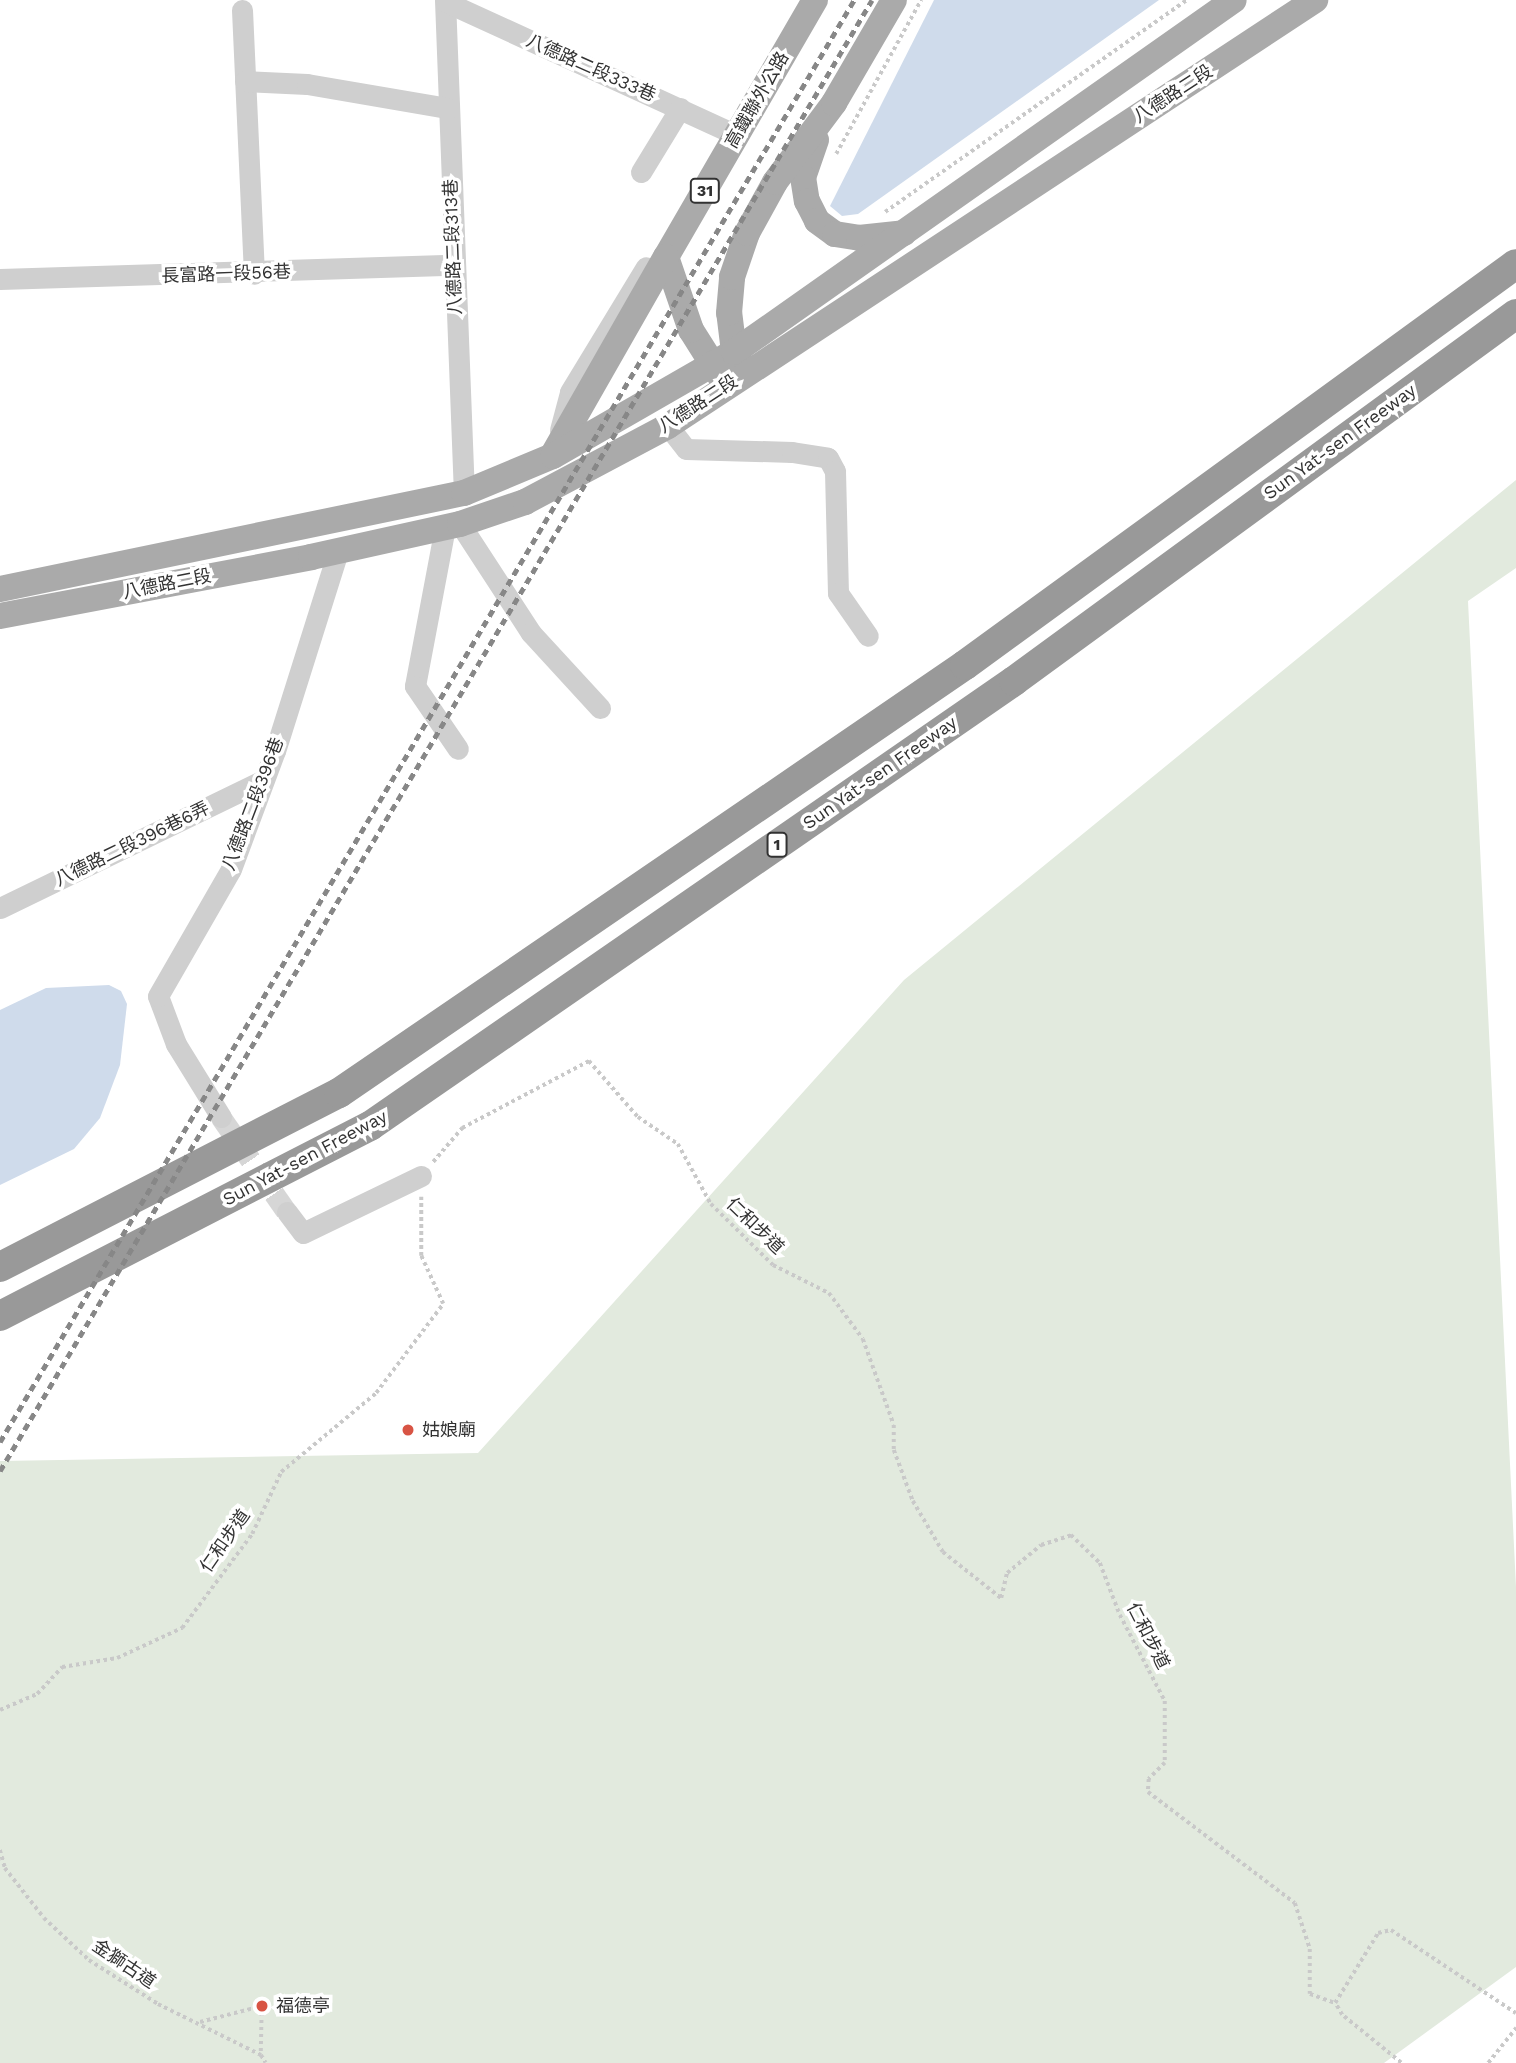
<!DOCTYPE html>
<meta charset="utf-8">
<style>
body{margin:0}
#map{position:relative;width:1516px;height:2063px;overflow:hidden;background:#fff;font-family:"Work Sans","Noto Sans TC",sans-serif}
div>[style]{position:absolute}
.green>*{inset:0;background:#e2eade}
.water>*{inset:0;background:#cfdbeb}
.minor-tunnel>*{height:21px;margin-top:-10.5px;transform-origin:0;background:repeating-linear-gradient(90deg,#d6d6d6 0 21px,transparent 0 31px)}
.path>*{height:3.5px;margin-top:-1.75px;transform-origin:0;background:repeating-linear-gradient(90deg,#c9c9c9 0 3.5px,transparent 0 7px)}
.minor>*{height:21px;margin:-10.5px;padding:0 10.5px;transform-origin:10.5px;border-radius:10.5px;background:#cfcfcf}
.major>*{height:26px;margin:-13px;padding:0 13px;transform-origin:13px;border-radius:13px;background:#aaa}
.highway>*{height:30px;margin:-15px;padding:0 15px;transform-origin:15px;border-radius:15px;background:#999}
.rail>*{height:5px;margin-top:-2.5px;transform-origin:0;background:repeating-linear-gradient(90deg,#878787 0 7px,transparent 0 12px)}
.dots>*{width:19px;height:19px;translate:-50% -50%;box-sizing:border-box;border:4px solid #fff;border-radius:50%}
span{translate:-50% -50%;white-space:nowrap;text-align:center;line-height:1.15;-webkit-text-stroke:7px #fff;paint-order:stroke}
.shield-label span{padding:2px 5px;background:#fff;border:2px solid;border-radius:5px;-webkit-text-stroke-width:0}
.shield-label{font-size:16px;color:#323232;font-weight:700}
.street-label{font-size:18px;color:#323232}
.poi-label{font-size:18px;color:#323232}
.left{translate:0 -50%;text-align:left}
</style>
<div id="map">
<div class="green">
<div style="clip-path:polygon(1516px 480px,1516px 568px,1468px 601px,1516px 1587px,1516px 1967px,1384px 2063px,0 2063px,0 1461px,478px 1453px,904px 980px)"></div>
</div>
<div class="water">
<div style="clip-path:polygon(934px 0,1159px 0,858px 214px,842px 216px,830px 206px)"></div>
<div style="clip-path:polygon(109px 985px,121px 991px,127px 1004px,120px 1065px,100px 1118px,74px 1149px,0 1185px,0 1010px,46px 988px)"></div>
</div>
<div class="minor-tunnel">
<div style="left:221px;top:1117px;width:116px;rotate:55.2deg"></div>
</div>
<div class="path">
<div style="left:836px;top:154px;width:176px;rotate:-61.1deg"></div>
<div style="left:885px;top:212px;width:369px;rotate:-35.1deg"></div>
<div style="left:433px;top:1162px;width:45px;rotate:-49.5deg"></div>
<div style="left:462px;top:1128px;width:144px;rotate:-27.8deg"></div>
<div style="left:589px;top:1061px;width:74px;rotate:48.8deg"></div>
<div style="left:638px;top:1117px;width:48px;rotate:34deg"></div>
<div style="left:678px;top:1144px;width:68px;rotate:61.2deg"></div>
<div style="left:711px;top:1204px;width:87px;rotate:44.5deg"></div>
<div style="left:773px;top:1265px;width:63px;rotate:26.6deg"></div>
<div style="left:829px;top:1293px;width:57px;rotate:53.5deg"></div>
<div style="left:863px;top:1339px;width:91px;rotate:70.2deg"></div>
<div style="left:894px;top:1425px;width:25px;rotate:90deg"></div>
<div style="left:894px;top:1450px;width:54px;rotate:69.6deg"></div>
<div style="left:913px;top:1501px;width:59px;rotate:59.5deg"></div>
<div style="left:943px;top:1552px;width:74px;rotate:38.4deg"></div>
<div style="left:1001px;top:1598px;width:26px;rotate:-77deg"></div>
<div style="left:1007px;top:1573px;width:44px;rotate:-39.5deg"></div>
<div style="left:1041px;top:1545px;width:32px;rotate:-18deg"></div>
<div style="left:1071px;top:1535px;width:40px;rotate:44deg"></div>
<div style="left:1100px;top:1563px;width:56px;rotate:69deg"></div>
<div style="left:1120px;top:1615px;width:97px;rotate:62.4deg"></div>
<div style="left:1165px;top:1701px;width:62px;rotate:90deg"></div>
<div style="left:1165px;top:1763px;width:23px;rotate:135deg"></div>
<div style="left:1149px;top:1779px;width:13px;rotate:94deg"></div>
<div style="left:1148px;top:1792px;width:184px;rotate:37.1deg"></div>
<div style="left:1295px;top:1903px;width:48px;rotate:71.9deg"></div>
<div style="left:1310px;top:1949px;width:45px;rotate:90deg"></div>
<div style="left:1310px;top:1994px;width:27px;rotate:20deg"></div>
<div style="left:0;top:1710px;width:40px;rotate:-23.4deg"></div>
<div style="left:37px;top:1694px;width:37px;rotate:-47deg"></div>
<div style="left:62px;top:1667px;width:56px;rotate:-9.3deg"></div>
<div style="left:117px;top:1658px;width:72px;rotate:-24.8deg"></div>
<div style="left:182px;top:1628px;width:117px;rotate:-53.3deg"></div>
<div style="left:252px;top:1534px;width:68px;rotate:-64.9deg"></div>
<div style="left:281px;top:1472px;width:124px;rotate:-39.7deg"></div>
<div style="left:376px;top:1393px;width:111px;rotate:-53deg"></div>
<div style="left:443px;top:1304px;width:53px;rotate:-114.6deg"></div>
<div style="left:421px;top:1256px;width:59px;rotate:-90deg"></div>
<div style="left:0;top:1850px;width:19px;rotate:74deg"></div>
<div style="left:5px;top:1868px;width:63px;rotate:52deg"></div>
<div style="left:44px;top:1918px;width:62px;rotate:43deg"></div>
<div style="left:89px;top:1960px;width:82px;rotate:32.5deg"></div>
<div style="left:158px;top:2004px;width:115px;rotate:26.3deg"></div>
<div style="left:261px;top:2055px;width:9px;rotate:58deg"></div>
<div style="left:200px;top:2022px;width:64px;rotate:-14.5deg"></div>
<div style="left:262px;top:2006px;width:49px;rotate:91.2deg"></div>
<div style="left:1401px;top:2063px;width:76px;rotate:-140.9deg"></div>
<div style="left:1342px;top:2015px;width:14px;rotate:-120deg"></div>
<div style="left:1335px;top:2003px;width:82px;rotate:-58.4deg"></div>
<div style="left:1378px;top:1933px;width:13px;rotate:-13deg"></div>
<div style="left:1391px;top:1930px;width:150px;rotate:33.6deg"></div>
<div style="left:1488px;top:2063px;width:45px;rotate:-51.3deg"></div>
</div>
<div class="minor">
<div style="left:445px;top:0;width:493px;rotate:87.8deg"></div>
<div style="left:446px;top:2px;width:320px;rotate:24.6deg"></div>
<div style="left:242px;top:10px;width:264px;rotate:87.4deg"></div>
<div style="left:245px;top:81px;width:62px;rotate:2.8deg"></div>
<div style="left:307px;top:84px;width:143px;rotate:9.7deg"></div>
<div style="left:641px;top:172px;width:75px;rotate:-58.6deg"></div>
<div style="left:0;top:279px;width:452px;rotate:-1.8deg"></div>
<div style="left:668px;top:426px;width:29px;rotate:52deg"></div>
<div style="left:686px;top:449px;width:106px;rotate:1.6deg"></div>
<div style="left:792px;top:452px;width:36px;rotate:9deg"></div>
<div style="left:828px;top:458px;width:15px;rotate:62deg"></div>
<div style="left:835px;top:471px;width:122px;rotate:88.6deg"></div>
<div style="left:838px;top:593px;width:52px;rotate:55.1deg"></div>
<div style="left:560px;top:430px;width:39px;rotate:-75deg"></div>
<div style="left:570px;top:392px;width:146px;rotate:-58.7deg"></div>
<div style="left:460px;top:524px;width:130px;rotate:56.9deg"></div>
<div style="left:531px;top:633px;width:102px;rotate:47.4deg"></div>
<div style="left:445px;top:527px;width:162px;rotate:100.7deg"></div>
<div style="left:415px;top:686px;width:76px;rotate:55.7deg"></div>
<div style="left:0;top:908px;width:293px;rotate:-25.9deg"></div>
<div style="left:221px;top:1117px;width:86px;rotate:-121.7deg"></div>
<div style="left:176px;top:1044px;width:51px;rotate:-110.6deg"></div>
<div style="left:158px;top:996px;width:146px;rotate:-60.1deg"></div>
<div style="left:231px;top:869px;width:126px;rotate:-69.6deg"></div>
<div style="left:275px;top:751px;width:210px;rotate:-72.5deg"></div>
<div style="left:287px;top:1212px;width:26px;rotate:53deg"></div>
<div style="left:303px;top:1233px;width:131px;rotate:-25.8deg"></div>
</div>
<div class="major">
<div style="left:816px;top:140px;width:39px;rotate:109deg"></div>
<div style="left:803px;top:177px;width:24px;rotate:81deg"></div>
<div style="left:807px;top:201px;width:22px;rotate:63deg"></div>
<div style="left:817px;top:221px;width:22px;rotate:36deg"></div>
<div style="left:835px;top:234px;width:24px;rotate:9deg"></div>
<div style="left:859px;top:238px;width:45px;rotate:-6.3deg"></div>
<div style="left:742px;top:365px;width:15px;rotate:-122deg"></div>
<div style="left:734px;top:352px;width:39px;rotate:-97deg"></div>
<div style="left:729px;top:313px;width:36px;rotate:-85deg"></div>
<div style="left:732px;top:277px;width:46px;rotate:-71.2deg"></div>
<div style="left:747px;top:233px;width:58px;rotate:-61.2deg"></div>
<div style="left:775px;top:182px;width:99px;rotate:-53.2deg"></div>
<div style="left:834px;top:103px;width:119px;rotate:-59.8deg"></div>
<div style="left:720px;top:376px;width:54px;rotate:-122.2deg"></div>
<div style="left:691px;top:330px;width:77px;rotate:-108.9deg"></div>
<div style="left:666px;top:257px;width:297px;rotate:-59.9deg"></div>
<div style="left:554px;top:453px;width:226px;rotate:-60.3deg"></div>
<div style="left:0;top:589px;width:474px;rotate:-11.7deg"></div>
<div style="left:464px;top:493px;width:96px;rotate:-22.6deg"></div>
<div style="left:553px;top:456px;width:209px;rotate:-29.9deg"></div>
<div style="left:734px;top:352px;width:611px;rotate:-35.15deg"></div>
<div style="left:0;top:616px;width:317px;rotate:-10.7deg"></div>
<div style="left:311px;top:557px;width:153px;rotate:-12.5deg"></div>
<div style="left:460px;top:524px;width:69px;rotate:-18.7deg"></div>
<div style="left:525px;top:502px;width:162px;rotate:-28deg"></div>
<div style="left:668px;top:426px;width:775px;rotate:-33.36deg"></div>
</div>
<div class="highway">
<div style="left:0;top:1267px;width:381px;rotate:-27.2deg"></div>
<div style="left:339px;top:1093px;width:758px;rotate:-34.36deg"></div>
<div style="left:965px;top:665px;width:681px;rotate:-36.05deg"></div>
<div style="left:0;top:1316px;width:416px;rotate:-27.2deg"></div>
<div style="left:370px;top:1126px;width:783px;rotate:-34.64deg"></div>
<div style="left:1014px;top:681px;width:622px;rotate:-36.17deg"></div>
</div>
<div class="rail">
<div style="left:0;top:1442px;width:1676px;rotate:-59.36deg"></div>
<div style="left:0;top:1471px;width:1710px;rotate:-59.34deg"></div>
</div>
<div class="dots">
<div style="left:408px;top:1430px;background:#d85444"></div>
<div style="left:262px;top:2006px;background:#d85444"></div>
</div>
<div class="shield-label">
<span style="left:705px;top:191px">31</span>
<span style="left:777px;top:845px">1</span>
</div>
<div class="street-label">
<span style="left:591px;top:68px;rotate:24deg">八德路二段333巷</span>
<span style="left:1173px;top:94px;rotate:-33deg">八德路二段</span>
<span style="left:757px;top:100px;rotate:-60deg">高鐵聯外公路</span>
<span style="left:453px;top:247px;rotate:-92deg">八德路二段313巷</span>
<span style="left:226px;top:274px;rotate:-2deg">長富路一段56巷</span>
<span style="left:698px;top:404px;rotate:-33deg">八德路二段</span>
<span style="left:1340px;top:442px;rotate:-36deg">Sun Yat-sen Freeway</span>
<span style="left:167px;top:584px;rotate:-11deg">八德路二段</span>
<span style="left:880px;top:773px;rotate:-35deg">Sun Yat-sen Freeway</span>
<span style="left:253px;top:804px;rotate:-69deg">八德路二段396巷</span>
<span style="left:132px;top:844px;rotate:-26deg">八德路二段396巷6弄</span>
<span style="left:305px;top:1158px;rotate:-28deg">Sun Yat-sen Freeway</span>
<span style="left:755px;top:1226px;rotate:44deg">仁和步道</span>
<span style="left:225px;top:1541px;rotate:-55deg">仁和步道</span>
<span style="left:1148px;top:1636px;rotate:63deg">仁和步道</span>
<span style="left:124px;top:1964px;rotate:34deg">金獅古道</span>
</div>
<div class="poi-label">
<span class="left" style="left:422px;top:1430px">姑娘廟</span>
<span class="left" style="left:276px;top:2006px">福德亭</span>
</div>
</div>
